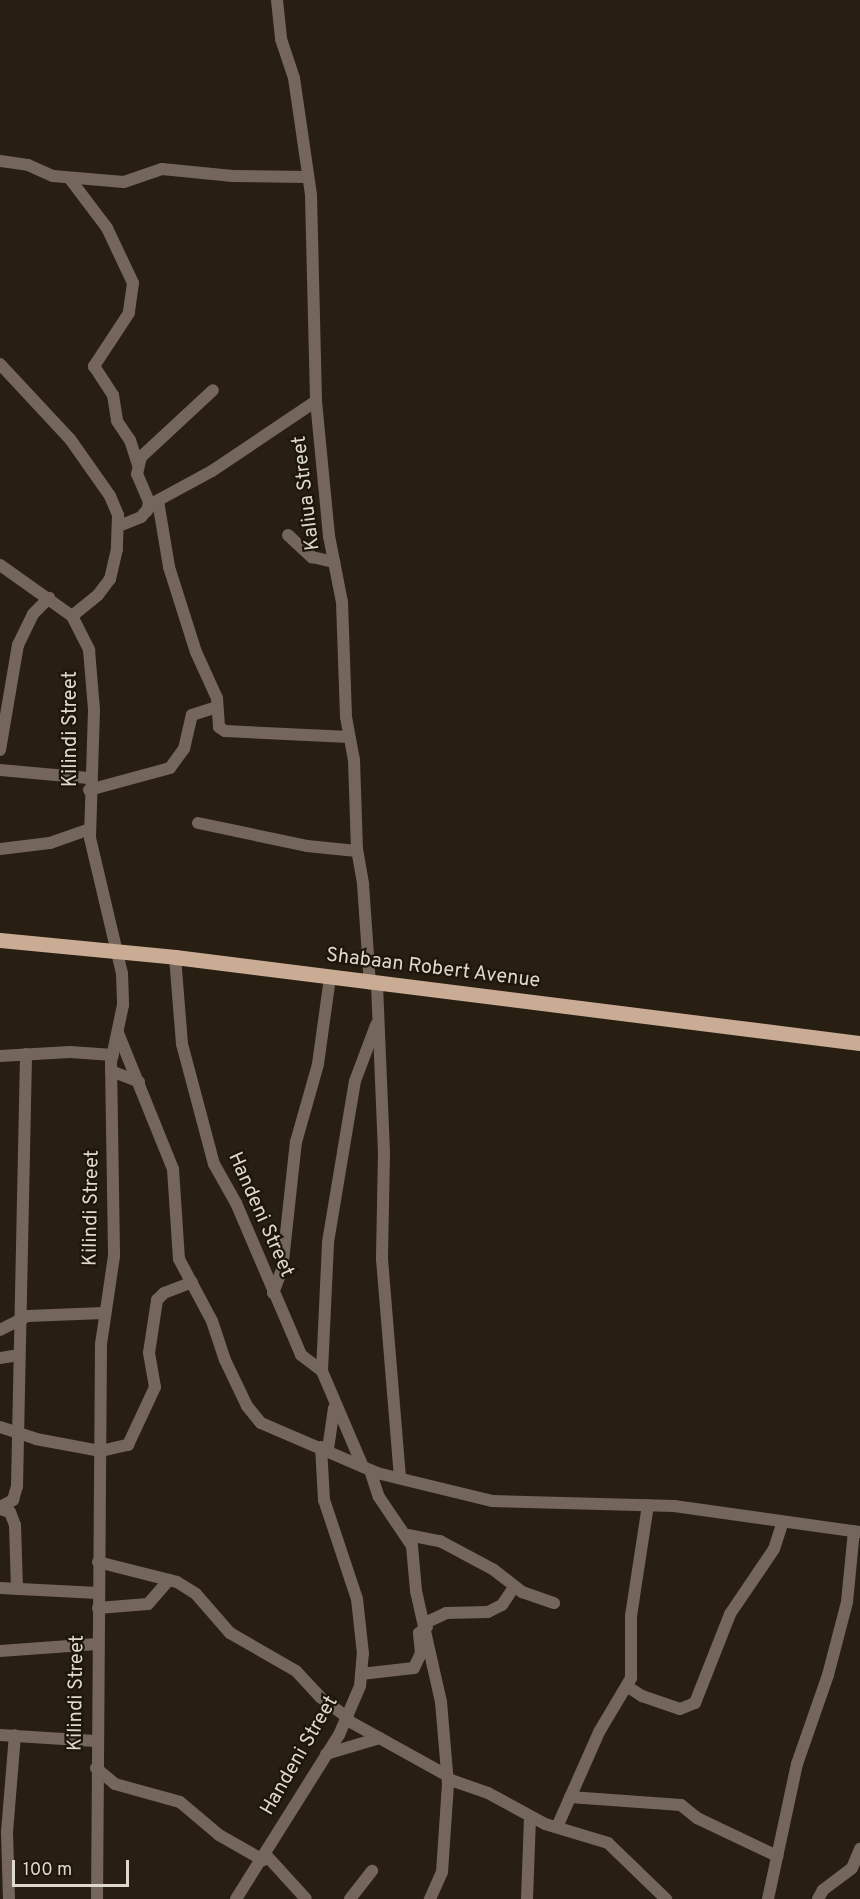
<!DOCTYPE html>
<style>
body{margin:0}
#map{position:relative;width:860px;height:1899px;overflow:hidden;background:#281f12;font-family:Overpass,sans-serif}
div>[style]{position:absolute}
.minor>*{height:12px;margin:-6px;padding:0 6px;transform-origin:6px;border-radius:6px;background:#75665b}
.major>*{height:15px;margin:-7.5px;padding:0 7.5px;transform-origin:7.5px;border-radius:7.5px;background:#caac95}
span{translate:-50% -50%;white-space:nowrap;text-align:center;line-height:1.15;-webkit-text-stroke:4.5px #1e1609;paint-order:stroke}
.street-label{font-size:20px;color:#ded8cf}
.scale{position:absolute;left:12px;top:1860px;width:117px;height:27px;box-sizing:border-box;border:3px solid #ded8cf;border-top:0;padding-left:8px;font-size:18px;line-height:21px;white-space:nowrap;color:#ded8cf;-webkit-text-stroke:4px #1e1609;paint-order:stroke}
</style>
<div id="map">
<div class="minor">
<div style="left:277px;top:0;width:39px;rotate:84deg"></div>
<div style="left:281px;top:39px;width:41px;rotate:71.6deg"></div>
<div style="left:294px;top:78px;width:118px;rotate:81.7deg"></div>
<div style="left:311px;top:195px;width:206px;rotate:88.6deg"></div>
<div style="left:316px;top:401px;width:136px;rotate:84.5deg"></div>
<div style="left:329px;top:536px;width:67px;rotate:78.9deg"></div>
<div style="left:342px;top:602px;width:115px;rotate:88deg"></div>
<div style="left:346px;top:717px;width:44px;rotate:79.5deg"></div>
<div style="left:354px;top:760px;width:89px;rotate:88.1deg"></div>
<div style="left:357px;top:849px;width:36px;rotate:80deg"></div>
<div style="left:363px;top:884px;width:100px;rotate:86deg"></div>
<div style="left:0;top:161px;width:28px;rotate:8deg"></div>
<div style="left:28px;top:165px;width:27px;rotate:24deg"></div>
<div style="left:53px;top:176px;width:71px;rotate:4.8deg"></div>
<div style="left:124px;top:182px;width:40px;rotate:-18.9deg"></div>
<div style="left:162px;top:169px;width:71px;rotate:5.6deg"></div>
<div style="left:233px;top:176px;width:75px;rotate:0.8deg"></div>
<div style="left:70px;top:179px;width:61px;rotate:52.9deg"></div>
<div style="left:107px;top:228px;width:61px;rotate:64.7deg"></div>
<div style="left:133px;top:283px;width:30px;rotate:98deg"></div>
<div style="left:129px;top:313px;width:64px;rotate:123.4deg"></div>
<div style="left:94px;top:366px;width:35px;rotate:57deg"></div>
<div style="left:113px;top:395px;width:26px;rotate:81deg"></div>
<div style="left:117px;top:421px;width:23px;rotate:56deg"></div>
<div style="left:130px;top:440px;width:25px;rotate:72deg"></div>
<div style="left:0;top:364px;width:103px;rotate:47deg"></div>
<div style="left:70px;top:439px;width:70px;rotate:54.9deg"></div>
<div style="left:110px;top:496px;width:21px;rotate:67deg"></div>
<div style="left:118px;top:515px;width:34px;rotate:92deg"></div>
<div style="left:117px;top:549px;width:31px;rotate:103deg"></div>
<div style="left:110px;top:579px;width:20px;rotate:127deg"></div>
<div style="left:98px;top:595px;width:33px;rotate:141deg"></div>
<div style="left:158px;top:501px;width:67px;rotate:80.5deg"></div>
<div style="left:169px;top:567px;width:89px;rotate:72.4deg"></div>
<div style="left:196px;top:652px;width:51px;rotate:65.5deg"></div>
<div style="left:217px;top:698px;width:29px;rotate:86deg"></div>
<div style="left:219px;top:727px;width:7px;rotate:34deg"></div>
<div style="left:225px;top:731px;width:124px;rotate:2.8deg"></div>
<div style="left:147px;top:511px;width:9px;rotate:-77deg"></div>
<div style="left:149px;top:502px;width:30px;rotate:-113deg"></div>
<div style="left:137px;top:474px;width:17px;rotate:-77deg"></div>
<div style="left:141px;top:457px;width:98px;rotate:-42.9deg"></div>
<div style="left:119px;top:526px;width:24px;rotate:-22deg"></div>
<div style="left:141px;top:517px;width:18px;rotate:-49deg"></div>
<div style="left:153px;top:503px;width:67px;rotate:-28.5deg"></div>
<div style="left:212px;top:471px;width:125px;rotate:-33.9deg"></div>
<div style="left:288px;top:535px;width:33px;rotate:43deg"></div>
<div style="left:312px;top:557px;width:23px;rotate:13deg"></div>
<div style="left:0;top:565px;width:88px;rotate:35.3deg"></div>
<div style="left:72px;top:616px;width:38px;rotate:63deg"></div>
<div style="left:89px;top:650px;width:60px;rotate:85.2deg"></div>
<div style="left:94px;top:710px;width:128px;rotate:91.8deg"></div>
<div style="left:90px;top:838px;width:139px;rotate:76.7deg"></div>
<div style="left:122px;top:973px;width:32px;rotate:88deg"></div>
<div style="left:123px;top:1005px;width:58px;rotate:101.9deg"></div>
<div style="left:111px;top:1062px;width:194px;rotate:89.1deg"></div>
<div style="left:114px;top:1256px;width:89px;rotate:98.4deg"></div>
<div style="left:101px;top:1344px;width:555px;rotate:90.41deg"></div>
<div style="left:0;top:750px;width:107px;rotate:-80.3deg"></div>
<div style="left:18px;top:645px;width:34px;rotate:-64deg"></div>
<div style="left:33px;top:614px;width:23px;rotate:-45deg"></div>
<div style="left:0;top:770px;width:89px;rotate:5.1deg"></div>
<div style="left:89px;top:790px;width:84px;rotate:-15.2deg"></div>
<div style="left:170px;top:768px;width:24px;rotate:-54deg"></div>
<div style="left:184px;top:749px;width:35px;rotate:-77deg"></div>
<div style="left:192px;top:715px;width:26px;rotate:-18deg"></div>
<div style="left:198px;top:823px;width:111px;rotate:11.9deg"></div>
<div style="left:307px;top:846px;width:50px;rotate:5.7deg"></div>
<div style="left:0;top:849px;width:50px;rotate:-6.8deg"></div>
<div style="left:50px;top:843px;width:42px;rotate:-19.3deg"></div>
<div style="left:175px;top:957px;width:87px;rotate:85.4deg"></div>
<div style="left:182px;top:1044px;width:124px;rotate:75.1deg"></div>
<div style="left:214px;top:1164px;width:45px;rotate:60.6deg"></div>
<div style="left:236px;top:1203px;width:152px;rotate:66.8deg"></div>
<div style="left:296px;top:1343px;width:13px;rotate:67deg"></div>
<div style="left:301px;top:1355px;width:26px;rotate:37deg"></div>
<div style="left:322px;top:1371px;width:104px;rotate:66.9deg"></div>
<div style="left:377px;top:985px;width:168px;rotate:87.6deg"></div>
<div style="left:384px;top:1153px;width:106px;rotate:91.1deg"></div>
<div style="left:382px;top:1259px;width:219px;rotate:85.3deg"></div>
<div style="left:118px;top:1033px;width:147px;rotate:68deg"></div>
<div style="left:173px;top:1169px;width:90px;rotate:86.2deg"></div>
<div style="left:179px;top:1259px;width:70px;rotate:62deg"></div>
<div style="left:212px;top:1321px;width:41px;rotate:71.6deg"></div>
<div style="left:225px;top:1360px;width:51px;rotate:64.4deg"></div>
<div style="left:247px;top:1406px;width:22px;rotate:51deg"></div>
<div style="left:261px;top:1423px;width:126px;rotate:23.3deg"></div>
<div style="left:377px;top:1473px;width:118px;rotate:13.7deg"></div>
<div style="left:492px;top:1501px;width:182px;rotate:1.6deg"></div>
<div style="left:674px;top:1506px;width:188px;rotate:8deg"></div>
<div style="left:0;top:1056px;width:70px;rotate:-3.3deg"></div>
<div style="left:70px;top:1052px;width:43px;rotate:4deg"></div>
<div style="left:111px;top:1071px;width:30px;rotate:21deg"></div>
<div style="left:273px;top:1293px;width:25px;rotate:-69deg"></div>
<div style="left:282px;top:1270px;width:129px;rotate:-83.8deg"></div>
<div style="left:296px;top:1142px;width:81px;rotate:-74.2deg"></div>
<div style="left:318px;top:1064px;width:87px;rotate:-82.1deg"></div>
<div style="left:0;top:1330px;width:31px;rotate:-27deg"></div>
<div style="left:28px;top:1316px;width:75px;rotate:-2.3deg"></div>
<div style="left:0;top:1358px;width:19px;rotate:-9deg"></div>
<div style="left:322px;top:1371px;width:129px;rotate:-87.3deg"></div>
<div style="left:328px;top:1242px;width:163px;rotate:-80.5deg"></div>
<div style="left:355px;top:1081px;width:60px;rotate:-69.4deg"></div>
<div style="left:0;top:1427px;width:38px;rotate:18deg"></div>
<div style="left:36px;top:1439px;width:66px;rotate:10.5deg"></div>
<div style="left:101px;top:1451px;width:28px;rotate:-13deg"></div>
<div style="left:128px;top:1445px;width:64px;rotate:-65deg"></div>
<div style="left:155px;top:1387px;width:35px;rotate:-100deg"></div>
<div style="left:149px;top:1353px;width:54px;rotate:-81.4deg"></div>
<div style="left:157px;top:1300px;width:10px;rotate:-45deg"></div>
<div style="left:164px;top:1293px;width:30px;rotate:-21deg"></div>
<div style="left:328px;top:1449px;width:41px;rotate:-81.7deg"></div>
<div style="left:370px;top:1470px;width:28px;rotate:72deg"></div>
<div style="left:379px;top:1497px;width:59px;rotate:56deg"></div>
<div style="left:412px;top:1546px;width:45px;rotate:84.9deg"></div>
<div style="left:416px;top:1591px;width:114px;rotate:77.3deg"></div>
<div style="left:441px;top:1702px;width:82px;rotate:85.1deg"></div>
<div style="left:448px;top:1784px;width:88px;rotate:93.9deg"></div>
<div style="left:442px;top:1872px;width:30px;rotate:114deg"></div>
<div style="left:0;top:1507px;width:15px;rotate:-28deg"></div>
<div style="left:13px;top:1500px;width:15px;rotate:-74deg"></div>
<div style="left:17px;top:1486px;width:432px;rotate:-88.8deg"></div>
<div style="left:0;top:1509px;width:10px;rotate:17deg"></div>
<div style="left:10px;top:1512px;width:14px;rotate:69deg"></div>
<div style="left:15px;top:1525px;width:64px;rotate:88.2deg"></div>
<div style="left:408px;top:1535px;width:33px;rotate:11deg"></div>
<div style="left:440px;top:1541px;width:61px;rotate:28.2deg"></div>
<div style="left:494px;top:1570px;width:36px;rotate:38deg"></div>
<div style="left:522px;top:1592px;width:34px;rotate:19deg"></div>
<div style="left:98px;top:1562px;width:81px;rotate:14.2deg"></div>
<div style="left:177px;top:1582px;width:22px;rotate:32deg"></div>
<div style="left:196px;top:1594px;width:52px;rotate:48.9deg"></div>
<div style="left:230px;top:1633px;width:76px;rotate:29.9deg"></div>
<div style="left:296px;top:1671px;width:35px;rotate:47deg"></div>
<div style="left:320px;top:1697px;width:35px;rotate:37deg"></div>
<div style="left:0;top:1588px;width:98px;rotate:2.9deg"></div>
<div style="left:98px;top:1608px;width:50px;rotate:-4.6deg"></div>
<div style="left:148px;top:1604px;width:32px;rotate:-49deg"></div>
<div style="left:425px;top:1623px;width:23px;rotate:-25deg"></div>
<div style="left:446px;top:1613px;width:42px;rotate:-1.4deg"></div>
<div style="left:488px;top:1612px;width:16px;rotate:-27deg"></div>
<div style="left:502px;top:1605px;width:22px;rotate:-56deg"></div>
<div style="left:0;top:1651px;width:97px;rotate:-4.1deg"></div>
<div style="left:361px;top:1674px;width:53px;rotate:-6.5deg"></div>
<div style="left:414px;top:1668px;width:17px;rotate:-65deg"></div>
<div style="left:421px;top:1653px;width:20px;rotate:-96deg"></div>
<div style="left:419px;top:1633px;width:10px;rotate:-37deg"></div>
<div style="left:628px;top:1687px;width:17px;rotate:33deg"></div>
<div style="left:642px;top:1696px;width:40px;rotate:18.9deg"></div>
<div style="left:680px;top:1709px;width:16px;rotate:-22deg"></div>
<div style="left:695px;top:1703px;width:96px;rotate:-68.5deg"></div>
<div style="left:730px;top:1614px;width:78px;rotate:-55.9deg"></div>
<div style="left:774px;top:1549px;width:26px;rotate:-72deg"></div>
<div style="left:347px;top:1720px;width:115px;rotate:29deg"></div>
<div style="left:0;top:1735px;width:95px;rotate:3.6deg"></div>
<div style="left:326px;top:1754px;width:56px;rotate:-16.5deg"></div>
<div style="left:96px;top:1768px;width:25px;rotate:40deg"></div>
<div style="left:115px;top:1784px;width:67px;rotate:15.5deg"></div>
<div style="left:180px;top:1802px;width:51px;rotate:40.2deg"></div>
<div style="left:219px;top:1835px;width:51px;rotate:29.6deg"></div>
<div style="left:448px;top:1779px;width:42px;rotate:19.3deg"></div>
<div style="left:488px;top:1793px;width:65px;rotate:28.5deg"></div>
<div style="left:545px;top:1824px;width:66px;rotate:16.8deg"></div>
<div style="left:608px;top:1843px;width:81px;rotate:44deg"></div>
<div style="left:570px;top:1797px;width:111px;rotate:4.1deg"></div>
<div style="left:681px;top:1805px;width:21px;rotate:39deg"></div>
<div style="left:697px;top:1818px;width:89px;rotate:25.4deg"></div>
<div style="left:557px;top:1827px;width:104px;rotate:-66.1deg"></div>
<div style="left:599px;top:1732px;width:63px;rotate:-59.3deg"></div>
<div style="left:631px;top:1678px;width:62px;rotate:-90deg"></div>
<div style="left:631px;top:1616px;width:112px;rotate:-81.3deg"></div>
<div style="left:266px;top:1855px;width:59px;rotate:47.7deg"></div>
<div style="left:9px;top:1899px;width:67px;rotate:-91.7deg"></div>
<div style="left:7px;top:1832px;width:97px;rotate:-85.3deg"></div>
<div style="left:236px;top:1899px;width:194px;rotate:-57.9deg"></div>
<div style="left:339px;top:1735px;width:53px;rotate:-66.8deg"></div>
<div style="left:360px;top:1686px;width:32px;rotate:-85deg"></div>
<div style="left:363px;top:1654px;width:55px;rotate:-96.2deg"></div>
<div style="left:357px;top:1599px;width:104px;rotate:-108.4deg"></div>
<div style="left:324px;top:1500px;width:53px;rotate:-93.2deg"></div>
<div style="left:350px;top:1899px;width:36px;rotate:-52deg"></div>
<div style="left:527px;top:1899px;width:82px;rotate:-87.9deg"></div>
<div style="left:768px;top:1899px;width:138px;rotate:-77.9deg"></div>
<div style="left:797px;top:1764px;width:94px;rotate:-70.8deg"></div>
<div style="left:828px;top:1675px;width:75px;rotate:-75.4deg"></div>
<div style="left:847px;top:1602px;width:71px;rotate:-84.4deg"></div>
<div style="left:818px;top:1899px;width:10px;rotate:-61deg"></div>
<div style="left:823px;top:1890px;width:36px;rotate:-37deg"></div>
<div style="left:852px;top:1868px;width:21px;rotate:-67deg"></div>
</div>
<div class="major">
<div style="left:0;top:940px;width:176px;rotate:5.5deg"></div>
<div style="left:175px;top:957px;width:690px;rotate:7.16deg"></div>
</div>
<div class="street-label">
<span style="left:307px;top:493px;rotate:-97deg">Kaliua Street</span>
<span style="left:71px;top:729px;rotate:-90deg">Kilindi Street</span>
<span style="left:433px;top:969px;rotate:7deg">Shabaan Robert Avenue</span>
<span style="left:92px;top:1208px;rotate:-89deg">Kilindi Street</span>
<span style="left:260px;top:1215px;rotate:66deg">Handeni Street</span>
<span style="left:77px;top:1693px;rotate:-89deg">Kilindi Street</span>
<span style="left:300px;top:1756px;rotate:-60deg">Handeni Street</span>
</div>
<div class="scale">100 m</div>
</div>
